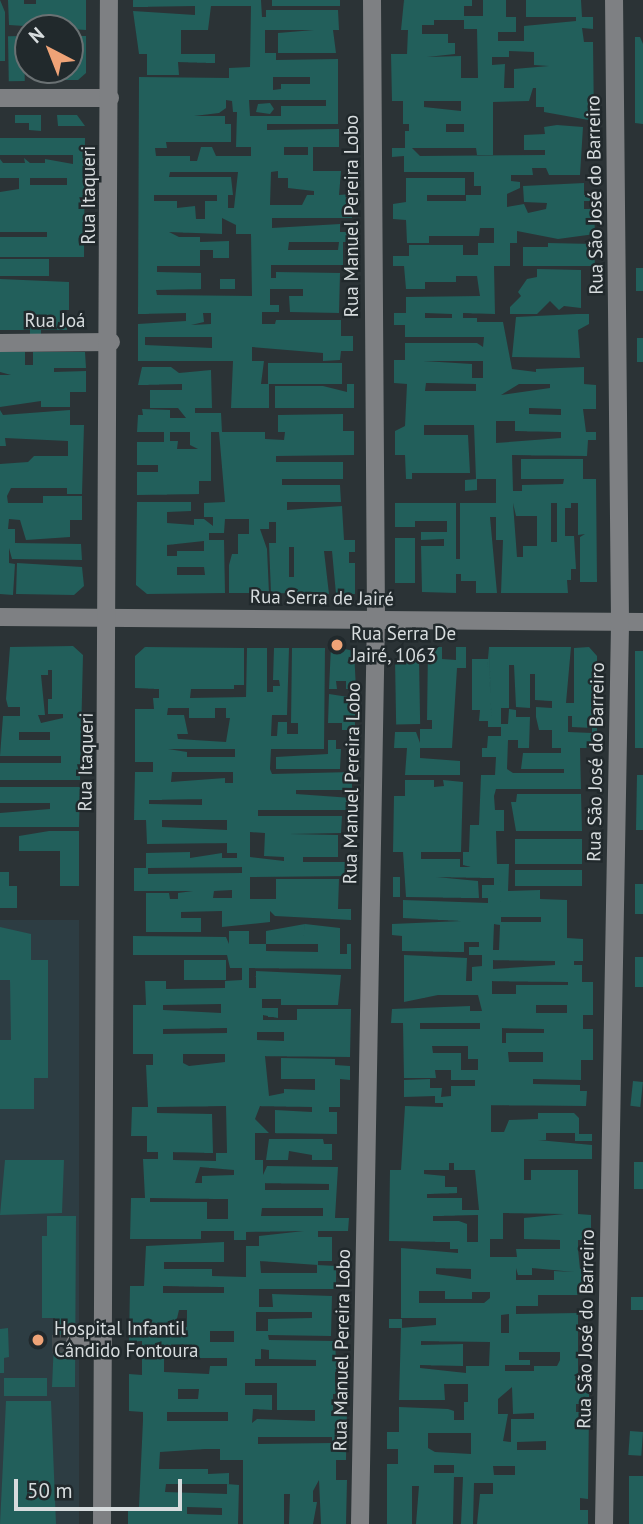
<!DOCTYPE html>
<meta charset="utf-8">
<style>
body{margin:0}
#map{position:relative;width:643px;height:1524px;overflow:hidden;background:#2b3336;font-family:"PT Sans",sans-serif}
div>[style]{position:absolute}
.built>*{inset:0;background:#2d3d43;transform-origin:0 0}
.building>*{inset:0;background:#225f5b;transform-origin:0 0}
.minor-tunnel>*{height:18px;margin-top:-9px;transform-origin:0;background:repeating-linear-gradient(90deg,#454c4f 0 18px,transparent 0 27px)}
.minor>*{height:18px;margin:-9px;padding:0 9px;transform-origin:9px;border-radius:9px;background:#7e8083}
.dots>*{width:19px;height:19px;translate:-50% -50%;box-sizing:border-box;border:4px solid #21292c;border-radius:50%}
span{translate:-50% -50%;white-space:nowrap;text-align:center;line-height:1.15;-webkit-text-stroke:5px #21292c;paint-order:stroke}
.street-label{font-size:19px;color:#d7dcde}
.poi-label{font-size:19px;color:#d7dcde}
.left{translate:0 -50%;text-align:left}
.north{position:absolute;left:14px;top:14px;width:70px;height:70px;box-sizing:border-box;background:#21292c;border:2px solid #6a7173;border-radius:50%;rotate:318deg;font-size:19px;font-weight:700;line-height:28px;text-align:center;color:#d7dcde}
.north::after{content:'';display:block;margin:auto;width:24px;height:32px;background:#efa377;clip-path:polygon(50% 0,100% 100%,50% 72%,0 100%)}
.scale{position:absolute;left:14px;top:1479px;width:168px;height:32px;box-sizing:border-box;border:4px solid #d7dcde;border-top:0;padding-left:9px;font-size:21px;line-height:24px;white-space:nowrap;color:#d7dcde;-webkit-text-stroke:5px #21292c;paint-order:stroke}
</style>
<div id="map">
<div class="built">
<div style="left:0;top:920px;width:79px;height:604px"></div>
</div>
<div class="building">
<div style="clip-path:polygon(0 0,5px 12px,5px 61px,0 61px)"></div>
<div style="clip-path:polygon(8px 0,24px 0,24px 4px,36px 4px,36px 0,86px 0,86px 30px,9px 25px)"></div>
<div style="clip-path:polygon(evenodd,133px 0,261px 0,262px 17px,266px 17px,266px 10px,338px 10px,339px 30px,333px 30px,336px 53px,278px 53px,278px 33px,314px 30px,265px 30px,265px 53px,276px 53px,276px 60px,338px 59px,338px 124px,267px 124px,267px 130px,339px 129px,339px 147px,313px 147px,313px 171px,341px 171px,339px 195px,352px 194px,352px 218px,272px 218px,272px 228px,340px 224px,340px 232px,352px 232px,352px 242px,343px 242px,343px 265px,271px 265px,271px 278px,276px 278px,276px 272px,340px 273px,339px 313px,290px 312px,289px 296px,303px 296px,303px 289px,270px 289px,270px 305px,279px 305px,279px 312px,262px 312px,262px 324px,275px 324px,276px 320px,341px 320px,341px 336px,353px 336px,353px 351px,341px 351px,340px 360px,323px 361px,323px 353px,252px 347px,252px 361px,264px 361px,261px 384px,268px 384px,268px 363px,342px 363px,342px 384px,269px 384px,269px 408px,231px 408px,233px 361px,138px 361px,138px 324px,186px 321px,186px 313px,138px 314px,139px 77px,229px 78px,229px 68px,250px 67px,251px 6px,211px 6px,208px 30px,181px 30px,181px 54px,215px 54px,215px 63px,178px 62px,179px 75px,147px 75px,147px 54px,139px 54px,133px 11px,195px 15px,195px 6px,133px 7px,133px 0,273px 77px,310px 77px,310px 84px,281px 84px,281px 89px,273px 90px,273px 77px,133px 0,226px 100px,232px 101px,233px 112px,237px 112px,236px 147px,251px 147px,251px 156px,216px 156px,212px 147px,201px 147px,197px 161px,190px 161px,190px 156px,156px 156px,155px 148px,167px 148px,166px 142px,231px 142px,231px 124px,225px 124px,225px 116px,194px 116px,219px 113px,226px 108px,226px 100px,133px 0,249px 100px,326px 100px,326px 106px,281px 106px,281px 116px,250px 116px,249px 100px,133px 0,284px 147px,308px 147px,308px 155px,284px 155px,284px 147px,133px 0,278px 171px,278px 178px,288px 178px,288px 188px,314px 191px,314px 195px,307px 195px,302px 205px,270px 205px,271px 172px,278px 171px,133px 0,170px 172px,238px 172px,234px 208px,228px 208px,228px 195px,233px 195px,231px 177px,169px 177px,170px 172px,133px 0,154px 195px,217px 195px,217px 201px,205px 201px,205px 219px,196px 219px,195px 206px,177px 208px,177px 201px,154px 201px,154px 195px,133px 0,222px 218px,236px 225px,236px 234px,251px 234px,252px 296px,157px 295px,156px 290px,201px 289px,201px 273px,157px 272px,157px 266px,200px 266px,200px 250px,213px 250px,213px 258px,229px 258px,229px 241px,200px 242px,200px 237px,179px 237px,169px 232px,222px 234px,222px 218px,133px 0,289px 242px,339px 242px,338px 250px,288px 250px,289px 242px,133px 0,203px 313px,211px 313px,211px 324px,191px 325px,204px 322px,203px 313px,133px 0,145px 337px,212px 337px,212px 348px,145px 345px,145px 337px)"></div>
<div style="left:272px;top:0;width:68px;height:6px"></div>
<div style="clip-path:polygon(evenodd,404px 0,472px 0,472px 6px,464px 6px,464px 16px,483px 16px,483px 0,506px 0,506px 17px,516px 17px,516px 32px,498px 32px,498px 41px,524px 41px,524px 26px,576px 21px,576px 17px,526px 17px,526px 0,581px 0,582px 17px,593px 17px,593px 29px,582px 28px,584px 42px,593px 42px,594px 121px,544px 112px,544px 107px,536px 107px,536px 88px,533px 88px,529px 101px,493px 102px,493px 155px,477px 155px,476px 148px,412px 148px,420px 156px,545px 155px,545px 150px,524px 150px,524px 135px,545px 134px,544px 127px,557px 125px,583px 127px,580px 175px,549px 175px,546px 168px,532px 168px,533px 175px,511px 175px,511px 181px,520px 182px,520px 188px,507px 194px,507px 207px,524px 204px,528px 213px,546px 209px,547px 203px,524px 202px,523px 186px,584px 183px,584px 195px,594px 195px,594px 201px,584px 201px,584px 209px,594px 209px,595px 234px,558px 239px,517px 231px,517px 243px,510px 243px,510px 266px,494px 266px,495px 314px,463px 313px,463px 318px,477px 318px,477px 322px,503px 322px,512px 369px,536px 372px,536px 369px,584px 367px,584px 384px,596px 385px,596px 409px,583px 409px,586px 432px,596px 432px,596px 440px,588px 440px,587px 456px,512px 455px,513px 491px,522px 491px,522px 485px,563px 484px,564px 479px,521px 479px,521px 459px,583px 459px,583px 479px,596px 479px,597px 582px,580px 582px,580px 537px,585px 534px,578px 535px,578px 503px,571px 503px,571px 508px,565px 508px,565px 536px,574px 536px,576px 569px,571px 569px,571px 580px,567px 580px,568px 593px,501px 593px,503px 540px,496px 540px,496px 517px,490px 517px,497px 593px,476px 593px,476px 581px,461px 581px,461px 574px,456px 574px,456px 593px,422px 592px,421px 546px,444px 546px,444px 539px,421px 540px,421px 532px,447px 532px,447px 521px,415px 521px,415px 527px,395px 527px,395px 503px,456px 503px,456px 559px,460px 559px,460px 503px,496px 503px,496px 479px,476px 479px,474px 425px,424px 425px,424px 435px,468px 435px,470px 473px,412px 473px,412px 479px,406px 479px,405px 455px,395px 455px,395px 431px,405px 426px,407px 384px,394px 383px,394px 360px,405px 360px,405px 343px,477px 343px,483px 347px,484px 337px,405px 337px,405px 325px,394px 325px,394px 313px,406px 313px,406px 297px,480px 296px,479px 290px,477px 276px,456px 276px,456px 282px,425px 282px,425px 289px,406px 289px,404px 266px,393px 266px,393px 256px,409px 256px,409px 245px,463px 245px,463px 255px,478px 255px,478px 243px,494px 243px,494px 228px,480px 228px,479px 236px,429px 236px,429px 243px,407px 243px,406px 220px,393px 219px,393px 204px,406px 202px,406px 178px,465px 178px,465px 195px,427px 195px,427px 201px,466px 201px,466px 195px,481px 195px,481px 186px,474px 186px,474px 172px,404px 172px,404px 156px,392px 157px,392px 148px,405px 148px,405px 131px,409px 131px,409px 124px,403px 124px,403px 101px,392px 101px,391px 54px,407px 54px,408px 30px,401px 30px,404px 0,434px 20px,464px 20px,464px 29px,477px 29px,478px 78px,461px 78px,461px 56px,427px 57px,455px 54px,455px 43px,448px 43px,448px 34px,422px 34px,422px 25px,434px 25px,434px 20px,404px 0,509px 51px,534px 52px,534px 65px,549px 66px,514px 69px,514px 88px,504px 88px,505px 64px,492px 65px,492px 57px,509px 57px,509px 51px,404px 0,424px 101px,461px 101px,461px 111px,424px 107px,424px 101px,404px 0,446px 124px,464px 124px,464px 132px,446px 132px,446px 124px,404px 0,425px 313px,452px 314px,452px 318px,425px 318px,425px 313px,404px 0,423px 361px,483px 361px,483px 378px,472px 378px,472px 364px,423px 361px,404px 0,426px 383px,476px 384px,476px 391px,425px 391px,426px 383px,404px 0,519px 384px,550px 384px,550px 388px,501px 395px,519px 384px,404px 0,529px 408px,561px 409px,561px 415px,529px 414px,529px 408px,404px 0,496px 421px,515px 421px,515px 431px,561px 432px,561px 438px,496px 443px,496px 421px,404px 0,513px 503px,516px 516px,537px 516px,537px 546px,523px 546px,523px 557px,517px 557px,513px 503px,404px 0,551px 503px,557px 503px,557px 542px,551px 542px,551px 503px)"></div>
<div style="left:24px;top:36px;width:45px;height:16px;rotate:89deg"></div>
<div style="clip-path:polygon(70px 36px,86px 36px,86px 73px,78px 80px,34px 80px,33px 70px,70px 70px)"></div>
<div style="clip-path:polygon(635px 37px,640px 37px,643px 44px,643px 124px,635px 123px)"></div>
<div style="clip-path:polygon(270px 103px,274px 109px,270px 114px,256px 112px,258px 104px)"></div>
<div style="clip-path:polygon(15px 115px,41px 115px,41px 131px,29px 130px,29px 123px,15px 123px)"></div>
<div style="clip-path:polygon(57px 115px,77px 115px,85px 126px,58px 126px)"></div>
<div style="clip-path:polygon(evenodd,0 138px,85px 138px,84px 257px,0 257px,0 237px,47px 237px,47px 232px,0 232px,0 192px,19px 189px,19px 178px,0 178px,0 159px,3px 163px,25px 163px,24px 158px,30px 163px,45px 163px,45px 159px,73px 164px,73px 155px,0 155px,0 138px,30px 178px,67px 178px,67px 185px,30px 185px,30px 178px)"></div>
<div style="clip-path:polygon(548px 243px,594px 244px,595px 266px,523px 266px,523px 247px,548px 247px)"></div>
<div style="left:0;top:259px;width:49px;height:17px"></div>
<div style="left:636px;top:268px;width:7px;height:23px"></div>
<div style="clip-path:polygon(537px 269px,581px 270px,581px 308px,564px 306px,559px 310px,550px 301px,537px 314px,510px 314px,510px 307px,521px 296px,518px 292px,527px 279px,537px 277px)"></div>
<div style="clip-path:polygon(0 279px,69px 282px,69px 310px,61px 310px,67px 316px,67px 330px,41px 330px,41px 336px,30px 336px,30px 330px,0 330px)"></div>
<div style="left:220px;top:279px;width:15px;height:10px"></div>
<div style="clip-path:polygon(577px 314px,589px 314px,589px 324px,578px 330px,580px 358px,512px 357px,516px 317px)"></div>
<div style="left:637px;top:338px;width:6px;height:24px"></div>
<div style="clip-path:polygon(0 352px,25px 352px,25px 365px,33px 365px,33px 352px,85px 352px,86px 368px,54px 368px,54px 372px,86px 371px,86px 392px,70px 392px,70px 407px,41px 407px,41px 401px,0 407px,0 375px,11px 375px,0 372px)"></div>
<div style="clip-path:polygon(evenodd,142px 367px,171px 367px,179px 373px,211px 370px,212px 408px,195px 408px,195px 413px,221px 413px,222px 432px,265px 432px,265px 439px,284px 440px,285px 432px,278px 432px,278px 415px,343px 414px,343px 431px,354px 431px,354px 455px,276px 456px,276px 462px,343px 462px,343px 479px,282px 479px,282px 485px,340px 485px,341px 502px,287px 502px,287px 510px,342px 506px,344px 540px,355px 540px,355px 552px,349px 552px,349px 563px,355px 563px,355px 594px,336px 594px,332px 551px,324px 551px,329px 594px,271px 593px,269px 543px,276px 543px,276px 522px,269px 522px,269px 529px,260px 529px,267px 549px,269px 593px,229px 593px,229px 565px,232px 554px,238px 554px,238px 534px,249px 534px,249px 519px,225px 519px,224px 533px,209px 533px,209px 540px,224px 540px,225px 593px,147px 594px,136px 585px,137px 502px,191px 502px,191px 511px,167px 512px,167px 523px,194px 525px,194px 519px,204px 519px,213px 526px,213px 517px,204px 517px,204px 503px,225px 502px,219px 432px,211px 432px,211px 481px,199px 481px,199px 494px,137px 495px,137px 472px,158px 472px,158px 465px,137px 465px,137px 442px,164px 442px,164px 432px,137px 432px,138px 415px,143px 415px,142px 409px,170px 410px,170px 418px,186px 418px,178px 408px,150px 408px,150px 390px,182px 390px,182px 384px,138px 385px,142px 367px,170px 432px,190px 432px,190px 445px,198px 449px,177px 449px,178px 441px,170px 441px,170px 432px,142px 367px,204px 541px,204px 551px,177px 551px,177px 556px,167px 556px,167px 545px,204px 541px,142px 367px,289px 547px,294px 547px,294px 577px,289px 577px,289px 547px,142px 367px,177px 567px,204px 567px,205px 575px,177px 575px,177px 567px)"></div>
<div style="clip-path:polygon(347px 384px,354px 384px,354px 408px,275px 408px,275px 386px,323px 386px,347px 392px)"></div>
<div style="clip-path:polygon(0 410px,3px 415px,70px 410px,70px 425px,84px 425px,82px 494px,67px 494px,67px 488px,11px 488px,7px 496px,8px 503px,43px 503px,43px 496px,82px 496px,82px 520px,70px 520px,70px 537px,26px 540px,20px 520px,9px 519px,8px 529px,15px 529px,15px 543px,81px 544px,82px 560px,12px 559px,9px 548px,9px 563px,15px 564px,13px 595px,0 594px,0 464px,28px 462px,34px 456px,68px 456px,68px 441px,5px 438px,6px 446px,0 446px)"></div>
<div style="clip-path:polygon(477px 479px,477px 490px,465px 491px,465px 480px)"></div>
<div style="left:395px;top:538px;width:20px;height:45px"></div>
<div style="clip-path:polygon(17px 563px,82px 567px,84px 586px,74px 595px,16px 594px)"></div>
<div style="clip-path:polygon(evenodd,73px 646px,83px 655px,80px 780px,0 780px,0 763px,61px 763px,61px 756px,0 756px,3px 716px,20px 716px,20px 707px,8px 707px,6px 699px,10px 647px,73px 646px,48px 670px,52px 670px,52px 699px,48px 699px,48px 714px,63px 714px,63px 718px,41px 723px,38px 715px,45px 715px,41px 675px,48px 675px,48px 670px,73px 646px,19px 732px,50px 732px,50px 740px,19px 740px,19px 732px)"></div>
<div style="clip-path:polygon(331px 646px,354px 651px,356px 689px,346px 689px,346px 681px,336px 681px,337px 689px,329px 689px)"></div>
<div style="clip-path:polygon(evenodd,145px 647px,244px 648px,244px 685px,234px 685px,234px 689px,191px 689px,190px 698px,246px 697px,247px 648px,267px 648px,267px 692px,273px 692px,273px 686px,280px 686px,279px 680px,273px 680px,274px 648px,289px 648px,287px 715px,272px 715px,271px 736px,277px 736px,278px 722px,287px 722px,287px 734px,298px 734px,298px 723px,291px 723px,292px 648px,325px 648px,324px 749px,271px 749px,270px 769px,272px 774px,352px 772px,352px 790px,296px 790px,296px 794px,352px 798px,352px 810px,258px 810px,258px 816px,342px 816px,341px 833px,289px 834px,338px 835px,338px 857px,303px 857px,303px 862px,351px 862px,351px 876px,250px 877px,250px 899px,276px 899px,276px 879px,339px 879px,338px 909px,351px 909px,351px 920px,275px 916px,270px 911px,270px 922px,222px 927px,222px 911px,181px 912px,181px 918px,201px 918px,201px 932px,146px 932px,146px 893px,169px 893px,170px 899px,178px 899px,178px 893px,193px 891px,134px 891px,134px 868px,146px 868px,146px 853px,190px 852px,190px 858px,222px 853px,222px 858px,237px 858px,237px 853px,227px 853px,227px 843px,147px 844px,146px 820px,134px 820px,135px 772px,153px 772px,153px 762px,135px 762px,135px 709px,154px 709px,153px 698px,159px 698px,159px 689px,135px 688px,135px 656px,145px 647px,168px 708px,189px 708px,189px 718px,215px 718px,215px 708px,226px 708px,226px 718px,230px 718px,226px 742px,178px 739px,177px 734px,188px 734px,184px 715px,167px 715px,168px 708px,145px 647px,168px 749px,235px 749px,235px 757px,187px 757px,187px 752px,168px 749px,145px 647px,172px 772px,233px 772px,233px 783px,225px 783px,225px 778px,171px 782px,172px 772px,145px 647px,202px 799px,202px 805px,149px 804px,149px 800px,202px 799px,145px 647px,162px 820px,227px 820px,227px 830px,162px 827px,162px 820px,145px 647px,250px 832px,265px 833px,264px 856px,284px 857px,284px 861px,250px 857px,250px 832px,145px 647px,242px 867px,242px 873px,148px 874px,148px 868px,242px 867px,145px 647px,232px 890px,232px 898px,213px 898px,214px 891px,232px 890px)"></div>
<div style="clip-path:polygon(428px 647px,442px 647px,442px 659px,456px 660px,456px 647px,466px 647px,466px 668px,457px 668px,452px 748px,420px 748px,420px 758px,460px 761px,460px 775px,405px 775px,407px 748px,394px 748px,395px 732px,416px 732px,420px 743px,420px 729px,432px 729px,432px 720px,427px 720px)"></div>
<div style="clip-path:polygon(evenodd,489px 647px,571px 647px,566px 703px,574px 703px,574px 648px,589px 647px,597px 656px,597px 748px,580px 748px,581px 789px,496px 789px,494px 796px,495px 810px,504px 810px,504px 831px,496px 831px,497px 864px,509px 864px,508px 891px,540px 890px,540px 899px,567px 900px,567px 938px,583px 939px,583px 961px,574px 961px,574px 965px,582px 965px,582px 982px,593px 982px,593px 1015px,583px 1015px,583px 1029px,593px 1029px,593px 1060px,581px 1060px,581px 1080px,533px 1079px,533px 1084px,580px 1085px,580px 1091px,587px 1091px,586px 1106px,491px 1105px,491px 1132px,504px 1132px,509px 1120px,538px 1119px,538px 1113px,574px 1113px,579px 1118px,579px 1134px,592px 1134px,592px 1141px,575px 1141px,575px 1133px,546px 1133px,546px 1140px,538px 1140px,592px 1145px,592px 1159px,524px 1159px,524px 1180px,531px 1180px,531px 1170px,578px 1170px,578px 1214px,591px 1215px,591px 1240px,578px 1240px,578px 1249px,580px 1269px,591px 1268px,590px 1295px,538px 1295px,538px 1306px,516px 1306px,516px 1314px,578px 1313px,578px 1386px,589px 1386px,589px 1404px,576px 1404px,576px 1412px,589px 1412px,588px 1499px,580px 1498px,580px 1510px,588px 1510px,588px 1524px,477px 1524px,480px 1494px,493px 1494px,493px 1483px,474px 1483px,473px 1524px,461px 1524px,463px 1477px,454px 1477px,453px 1524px,416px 1524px,419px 1486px,412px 1486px,412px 1524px,387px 1524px,387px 1464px,398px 1464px,398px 1449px,387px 1449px,387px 1432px,399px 1432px,399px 1407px,448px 1409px,454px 1411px,454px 1420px,464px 1420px,464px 1402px,468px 1402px,468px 1384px,444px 1384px,445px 1400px,399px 1400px,401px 1328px,436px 1325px,436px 1318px,401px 1318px,401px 1248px,458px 1253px,458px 1249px,450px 1249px,450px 1242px,389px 1241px,390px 1170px,401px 1170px,405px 1106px,443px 1107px,443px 1103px,435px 1103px,435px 1096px,404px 1097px,404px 1080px,430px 1079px,430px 1088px,442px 1088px,441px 1097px,451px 1096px,451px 1086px,475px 1086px,475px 1080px,451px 1080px,451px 1070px,435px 1070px,436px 1078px,404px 1078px,403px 1023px,391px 1023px,392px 1009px,470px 1006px,470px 1011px,482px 1011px,478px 995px,438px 995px,404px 1002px,404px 955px,467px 958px,466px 981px,472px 981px,472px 967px,482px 966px,482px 955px,469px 955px,469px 947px,479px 947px,479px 942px,464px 942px,464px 952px,402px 951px,402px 936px,392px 935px,392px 924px,462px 921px,403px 918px,403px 900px,488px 903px,488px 898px,482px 898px,482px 885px,494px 885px,494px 878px,436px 877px,478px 881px,479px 898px,406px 897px,403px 852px,393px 852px,394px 796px,405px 796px,405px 780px,434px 780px,434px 787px,444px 786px,443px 780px,463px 782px,461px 852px,421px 852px,421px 859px,460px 859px,460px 867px,471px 867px,463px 865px,463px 852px,469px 852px,470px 825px,479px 825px,481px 775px,495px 775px,496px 757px,482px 757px,482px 748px,487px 748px,488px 736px,501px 736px,501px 727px,488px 727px,488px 721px,479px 721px,480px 710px,472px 710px,472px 659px,488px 659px,489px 647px,509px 665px,514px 665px,516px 707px,530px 708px,530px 674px,535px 674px,535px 700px,552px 701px,552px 708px,536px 707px,536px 717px,539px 730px,552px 730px,552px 748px,561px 748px,561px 753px,523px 753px,521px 769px,564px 769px,564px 773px,513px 773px,507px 769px,508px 740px,518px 740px,518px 748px,529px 748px,530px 717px,516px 717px,516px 710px,509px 709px,508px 724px,501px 724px,501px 708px,509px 708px,509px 665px,489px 647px,568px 716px,572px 716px,572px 727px,592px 728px,592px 733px,568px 732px,568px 716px,489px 647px,501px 917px,541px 917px,541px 922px,501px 922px,501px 917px,489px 647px,494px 924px,500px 925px,499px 950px,493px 950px,494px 924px,489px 647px,493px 960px,555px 961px,555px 965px,493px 969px,493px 960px,489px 647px,492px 981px,568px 982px,568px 985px,516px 985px,516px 994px,492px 994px,492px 981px,489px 647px,536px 1005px,567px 1005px,567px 1013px,536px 1013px,536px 1005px,489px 647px,420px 1023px,480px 1023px,480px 1029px,420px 1029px,420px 1023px,489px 647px,502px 1028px,544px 1029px,544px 1033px,506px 1033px,506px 1043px,502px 1043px,502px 1028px,489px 647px,432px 1046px,468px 1046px,468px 1059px,478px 1059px,478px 1070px,461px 1070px,461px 1053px,433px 1053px,432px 1046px,489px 647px,508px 1052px,543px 1052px,543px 1062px,509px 1062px,508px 1052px,489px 647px,449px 1163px,454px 1163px,454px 1170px,475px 1170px,479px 1210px,462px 1210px,462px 1198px,427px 1198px,427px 1194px,457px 1193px,457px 1187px,445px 1187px,445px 1176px,424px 1174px,424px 1170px,449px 1170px,449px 1163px,489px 647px,503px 1213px,564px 1214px,524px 1218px,524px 1239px,560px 1240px,560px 1249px,516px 1249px,517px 1257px,490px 1257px,490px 1239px,503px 1239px,503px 1213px,489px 647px,478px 1215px,478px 1242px,467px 1242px,467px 1224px,459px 1221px,433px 1221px,433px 1216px,478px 1215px,489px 647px,436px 1268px,471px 1269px,471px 1279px,436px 1274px,436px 1268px,489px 647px,516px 1268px,518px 1275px,532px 1275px,532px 1268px,574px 1272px,554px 1271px,554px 1280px,516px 1280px,516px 1268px,489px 647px,419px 1291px,445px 1291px,445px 1299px,472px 1299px,472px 1292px,490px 1292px,490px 1298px,484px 1303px,419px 1303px,419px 1291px,489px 647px,509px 1314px,509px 1333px,501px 1333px,501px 1315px,509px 1314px,489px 647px,421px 1341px,490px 1342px,489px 1366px,466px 1366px,466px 1373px,420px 1368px,420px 1365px,463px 1366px,463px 1344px,421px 1345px,421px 1341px,489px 647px,519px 1352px,560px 1352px,560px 1360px,557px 1366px,534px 1366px,534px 1371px,505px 1371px,505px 1365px,530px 1365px,530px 1360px,519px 1360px,519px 1352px,489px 647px,512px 1387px,513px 1414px,534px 1413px,534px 1419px,511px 1419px,511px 1442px,503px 1441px,508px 1414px,498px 1414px,498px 1399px,512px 1387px,489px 647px,428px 1433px,471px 1433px,471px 1454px,435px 1452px,428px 1448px,428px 1433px,489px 647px,546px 1441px,546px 1450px,517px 1450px,517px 1442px,546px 1441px,489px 647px,434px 1465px,454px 1465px,454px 1473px,434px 1473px,434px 1465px,489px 647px,493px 1466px,515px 1466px,515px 1475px,494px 1475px,493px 1466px)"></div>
<div style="left:643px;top:651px;width:97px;height:8px;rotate:90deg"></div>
<div style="left:419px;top:658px;width:66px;height:24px;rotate:89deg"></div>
<div style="clip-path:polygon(329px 694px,355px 698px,355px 730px,342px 730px,342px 723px,328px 723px)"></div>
<div style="clip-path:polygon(328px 740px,336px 740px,336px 749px,341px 749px,340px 769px,276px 769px,276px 757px,328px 754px)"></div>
<div style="clip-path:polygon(637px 775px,643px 775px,643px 830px,636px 830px)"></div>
<div style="clip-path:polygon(0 787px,80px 787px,79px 827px,0 827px,0 813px,50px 809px,50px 803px,0 803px)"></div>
<div style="clip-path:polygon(517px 794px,581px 794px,582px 831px,516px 831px,511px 802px,516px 802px)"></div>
<div style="clip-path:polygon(49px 831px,79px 831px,79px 886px,60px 886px,60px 851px,19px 851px,19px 836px)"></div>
<div style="left:515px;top:839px;width:67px;height:25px"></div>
<div style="left:515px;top:870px;width:67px;height:16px"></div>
<div style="clip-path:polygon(0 872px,9px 872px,9px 886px,17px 886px,17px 908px,0 908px)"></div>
<div style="left:393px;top:877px;width:7px;height:20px"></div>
<div style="left:635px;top:884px;width:8px;height:30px"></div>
<div style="clip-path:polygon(evenodd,305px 924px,340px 928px,340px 954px,347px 954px,347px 944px,351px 944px,351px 969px,249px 968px,249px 988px,256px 988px,256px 971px,341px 975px,338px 1005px,281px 1005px,281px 999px,262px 999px,262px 1008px,278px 1008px,278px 1018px,263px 1015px,263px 1020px,297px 1020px,297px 1009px,351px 1009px,350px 1057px,265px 1056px,269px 1096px,284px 1093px,284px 1089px,315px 1090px,315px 1079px,281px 1079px,281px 1058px,335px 1059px,335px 1065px,350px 1066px,350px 1080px,340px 1079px,340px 1107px,329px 1107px,329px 1112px,337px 1112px,337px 1134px,275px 1133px,275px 1110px,312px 1112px,312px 1107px,260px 1106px,255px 1119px,269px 1133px,255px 1133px,255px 1160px,263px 1160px,263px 1175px,267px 1166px,338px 1167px,335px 1218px,349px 1218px,348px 1231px,318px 1231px,318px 1237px,332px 1237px,332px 1261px,318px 1261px,318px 1265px,260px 1261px,261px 1273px,317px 1273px,317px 1265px,336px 1266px,336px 1289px,259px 1289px,259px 1307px,273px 1307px,272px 1294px,332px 1296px,331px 1336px,268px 1335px,269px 1340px,335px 1341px,336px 1360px,347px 1360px,347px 1372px,335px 1372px,335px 1383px,347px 1383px,347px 1394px,333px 1394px,333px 1410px,347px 1410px,346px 1460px,336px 1460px,336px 1480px,347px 1480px,346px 1524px,321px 1524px,319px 1480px,313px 1491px,313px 1502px,317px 1502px,313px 1524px,289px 1524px,290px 1494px,284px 1494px,284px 1524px,243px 1524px,243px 1460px,220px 1460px,220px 1449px,205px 1449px,160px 1452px,159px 1469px,208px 1469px,208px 1474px,229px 1473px,229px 1484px,166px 1484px,165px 1492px,227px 1494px,227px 1484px,239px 1485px,238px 1524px,128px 1524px,128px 1507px,139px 1507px,143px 1420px,143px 1412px,129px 1411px,129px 1374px,142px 1375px,142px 1341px,129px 1342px,130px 1286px,144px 1286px,146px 1246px,224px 1242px,224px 1262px,164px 1262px,164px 1269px,212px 1269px,212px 1276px,246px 1277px,246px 1246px,259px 1246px,259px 1236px,304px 1231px,246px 1232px,246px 1240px,234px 1240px,234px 1231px,201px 1231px,201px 1239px,130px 1239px,131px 1198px,145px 1198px,143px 1159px,158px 1159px,158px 1152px,147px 1152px,147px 1136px,131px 1136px,132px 1107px,148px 1107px,146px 1065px,153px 1065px,153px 1054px,133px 1054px,133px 1005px,146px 1005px,145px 981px,166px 981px,166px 989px,225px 988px,225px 981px,242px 980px,242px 968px,230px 968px,227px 955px,133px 955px,133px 936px,226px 937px,229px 944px,229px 931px,249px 931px,249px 944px,266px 944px,266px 951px,318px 952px,318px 944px,266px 944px,266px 931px,305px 924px,221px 1004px,221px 1013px,163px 1010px,163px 1005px,221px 1004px,305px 924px,227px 1028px,227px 1033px,163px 1034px,163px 1029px,227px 1028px,305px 924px,257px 1032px,284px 1032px,284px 1041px,257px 1040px,257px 1032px,305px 924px,183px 1054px,225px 1054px,225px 1062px,189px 1066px,183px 1063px,183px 1054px,305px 924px,226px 1106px,227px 1153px,216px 1153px,216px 1161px,173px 1160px,173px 1152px,213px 1153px,212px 1114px,157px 1113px,157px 1107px,226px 1106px,305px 924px,200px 1167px,234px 1170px,234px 1175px,202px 1176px,202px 1183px,195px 1183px,200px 1167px,305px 924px,265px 1183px,329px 1184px,329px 1190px,265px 1190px,265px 1183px,305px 924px,150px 1198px,228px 1199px,228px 1219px,207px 1219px,207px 1202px,150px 1202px,150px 1198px,305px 924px,262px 1208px,323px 1208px,323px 1216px,261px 1216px,262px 1208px,305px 924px,163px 1286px,224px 1287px,224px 1293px,163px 1293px,163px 1286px,305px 924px,179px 1310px,187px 1310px,187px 1327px,175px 1327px,179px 1310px,305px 924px,256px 1312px,312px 1312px,312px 1318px,268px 1319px,268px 1331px,256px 1331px,256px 1312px,305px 924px,210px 1331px,234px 1331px,234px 1342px,210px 1342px,210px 1331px,305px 924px,261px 1349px,269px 1350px,269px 1359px,316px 1360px,316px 1366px,255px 1366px,255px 1359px,261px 1359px,261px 1349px,305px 924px,164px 1358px,227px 1358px,227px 1366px,210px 1366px,209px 1374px,164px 1372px,164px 1358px,305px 924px,245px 1383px,277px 1383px,277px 1410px,315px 1410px,315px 1421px,257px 1419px,252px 1423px,253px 1409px,272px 1410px,272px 1395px,245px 1395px,245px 1383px,305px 924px,178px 1389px,199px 1389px,198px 1399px,178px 1399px,178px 1389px,305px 924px,167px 1412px,228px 1412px,228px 1421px,167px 1421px,167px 1412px,305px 924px,258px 1437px,332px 1437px,332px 1443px,258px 1444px,258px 1437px,305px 924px,187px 1507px,222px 1508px,222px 1515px,187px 1514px,187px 1507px)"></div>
<div style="clip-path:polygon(0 927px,31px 934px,31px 960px,48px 960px,48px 1078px,34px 1078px,34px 1109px,0 1109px,0 1040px,11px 1040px,10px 980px,0 980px)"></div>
<div style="left:635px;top:957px;width:8px;height:30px"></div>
<div style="left:226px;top:960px;width:20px;height:42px;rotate:90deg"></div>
<div style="left:633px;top:1081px;width:10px;height:25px;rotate:6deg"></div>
<div style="clip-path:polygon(269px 1139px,323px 1139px,324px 1144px,332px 1144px,332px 1160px,312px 1160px,312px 1155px,289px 1151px,288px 1160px,266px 1160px)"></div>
<div style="clip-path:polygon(5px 1160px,64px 1160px,62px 1213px,0 1215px)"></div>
<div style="left:634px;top:1162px;width:9px;height:27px"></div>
<div style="clip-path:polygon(47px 1216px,76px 1216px,75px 1387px,52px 1387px,55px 1318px,42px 1318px,42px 1236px,47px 1236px)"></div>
<div style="left:631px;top:1297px;width:12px;height:13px"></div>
<div style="left:389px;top:1319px;width:13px;height:9px"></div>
<div style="clip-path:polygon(8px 1328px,9px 1357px,4px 1358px,4px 1373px,0 1373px,0 1329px)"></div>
<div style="left:4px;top:1378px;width:43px;height:18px"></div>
<div style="clip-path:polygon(6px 1401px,51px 1401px,56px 1524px,0 1524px)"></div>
<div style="left:630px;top:1431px;width:13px;height:24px;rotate:4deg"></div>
<div style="left:629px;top:1476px;width:14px;height:48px"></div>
</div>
<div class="minor-tunnel">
<div style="left:52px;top:1344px;width:23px;rotate:-2deg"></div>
</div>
<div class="minor">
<div style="left:0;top:98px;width:110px"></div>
<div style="left:0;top:343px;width:111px;rotate:-0.5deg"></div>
<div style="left:0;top:617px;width:643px;rotate:0.45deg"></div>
<div style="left:75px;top:1343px;width:28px"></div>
<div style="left:102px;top:1524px;width:1524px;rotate:-89.74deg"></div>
<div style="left:360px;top:1524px;width:904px;rotate:-88.99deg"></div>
<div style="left:376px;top:620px;width:620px;rotate:-90.37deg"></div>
<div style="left:604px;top:1524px;width:902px;rotate:-88.98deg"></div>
<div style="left:620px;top:622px;width:622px;rotate:-90.55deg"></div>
</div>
<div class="dots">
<div style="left:337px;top:645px;background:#efa377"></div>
<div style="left:38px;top:1340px;background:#efa377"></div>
</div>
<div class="street-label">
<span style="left:89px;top:195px;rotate:-90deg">Rua Itaqueri</span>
<span style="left:595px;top:195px;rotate:-91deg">Rua São José do Barreiro</span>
<span style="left:352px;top:216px;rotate:-90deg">Rua Manuel Pereira Lobo</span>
<span style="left:55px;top:321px">Rua Joá</span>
<span style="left:322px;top:598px;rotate:1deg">Rua Serra de Jairé</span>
<span style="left:86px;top:762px;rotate:-89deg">Rua Itaqueri</span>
<span style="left:596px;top:762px;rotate:-89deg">Rua São José do Barreiro</span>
<span style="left:352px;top:783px;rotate:-89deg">Rua Manuel Pereira Lobo</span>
<span style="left:586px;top:1329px;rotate:-89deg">Rua São José do Barreiro</span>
<span style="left:342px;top:1350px;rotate:-89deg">Rua Manuel Pereira Lobo</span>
</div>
<div class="poi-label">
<span class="left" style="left:351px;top:645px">Rua Serra De<br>Jairé, 1063</span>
<span class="left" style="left:54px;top:1340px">Hospital Infantil<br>Cândido Fontoura</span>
</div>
<div class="north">N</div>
<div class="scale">50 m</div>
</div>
